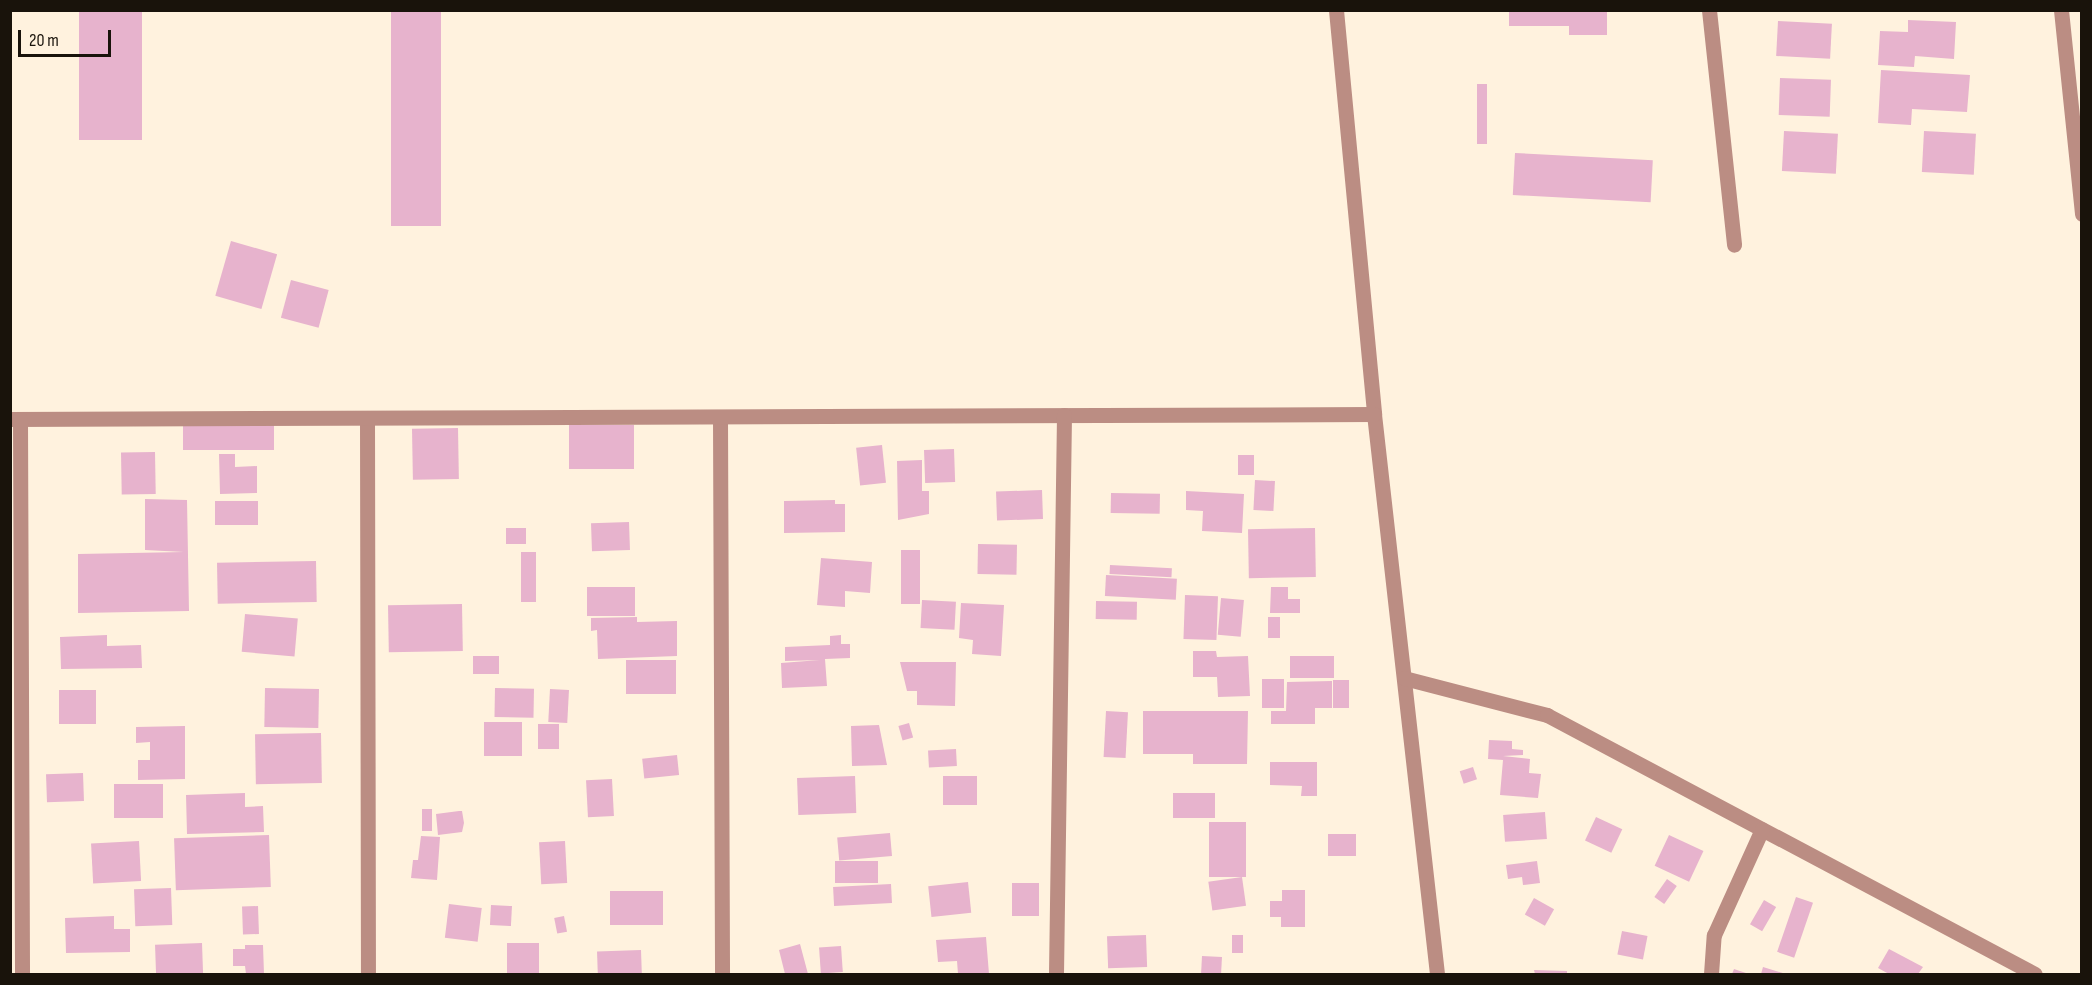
<!DOCTYPE html>
<style>
body{margin:0}
#map{position:relative;width:2092px;height:985px;overflow:hidden;background:#fff2de;font-family:"Sofia Sans Condensed",sans-serif}
div>[style]{position:absolute}
.building>*{inset:0;background:#e7b3cd;transform-origin:0 0}
.minor>*{height:15px;margin:-7.5px;padding:0 7.5px;transform-origin:7.5px;border-radius:7.5px;background:#bb8d83}
span{translate:-50% -50%;white-space:nowrap;text-align:center;line-height:1.15;-webkit-text-stroke:6px #fff2de;paint-order:stroke}
.frame{position:absolute;inset:0;border:12px solid #19130b;pointer-events:none}
.scale{position:absolute;left:18px;top:30px;width:93px;height:27px;box-sizing:border-box;border:3px solid #19130b;border-top:0;padding-left:8px;font-size:18px;line-height:21px;white-space:nowrap;color:#19130b;-webkit-text-stroke:4px #fff2de;paint-order:stroke}
</style>
<div id="map">
<div class="building">
<div style="left:79px;top:10px;width:63px;height:130px"></div>
<div style="left:391px;top:10px;width:50px;height:216px"></div>
<div style="clip-path:polygon(1509px 10px,1607px 10px,1607px 35px,1569px 35px,1569px 26px,1509px 26px)"></div>
<div style="clip-path:polygon(1908px 20px,1956px 22px,1954px 59px,1915px 56px,1914px 67px,1878px 65px,1880px 31px,1908px 32px)"></div>
<div style="left:1778px;top:21px;width:54px;height:35px;rotate:3deg"></div>
<div style="clip-path:polygon(1881px 70px,1970px 75px,1967px 112px,1912px 109px,1911px 125px,1878px 123px)"></div>
<div style="left:1780px;top:78px;width:51px;height:37px;rotate:2deg"></div>
<div style="left:1477px;top:84px;width:10px;height:60px"></div>
<div style="left:1784px;top:131px;width:54px;height:40px;rotate:3deg"></div>
<div style="left:1924px;top:131px;width:52px;height:41px;rotate:3deg"></div>
<div style="left:1515px;top:153px;width:138px;height:42px;rotate:3deg"></div>
<div style="left:231px;top:241px;width:48px;height:57px;rotate:16deg"></div>
<div style="left:291px;top:280px;width:39px;height:39px;rotate:15deg"></div>
<div style="left:274px;top:420px;width:30px;height:91px;rotate:90deg"></div>
<div style="left:634px;top:425px;width:44px;height:65px;rotate:90deg"></div>
<div style="left:458px;top:428px;width:51px;height:46px;rotate:89deg"></div>
<div style="left:882px;top:445px;width:38px;height:26px;rotate:84deg"></div>
<div style="left:954px;top:449px;width:33px;height:30px;rotate:88deg"></div>
<div style="left:155px;top:452px;width:42px;height:34px;rotate:89deg"></div>
<div style="clip-path:polygon(219px 454px,235px 454px,235px 467px,257px 466px,257px 493px,220px 494px)"></div>
<div style="left:1238px;top:455px;width:16px;height:20px"></div>
<div style="clip-path:polygon(922px 460px,922px 491px,929px 491px,929px 514px,898px 520px,897px 461px)"></div>
<div style="left:1255px;top:480px;width:20px;height:30px;rotate:3deg"></div>
<div style="left:1042px;top:490px;width:29px;height:46px;rotate:88deg"></div>
<div style="clip-path:polygon(1186px 491px,1244px 494px,1242px 533px,1202px 531px,1203px 511px,1186px 510px)"></div>
<div style="left:1111px;top:493px;width:49px;height:20px;rotate:1deg"></div>
<div style="clip-path:polygon(145px 499px,187px 500px,189px 611px,78px 613px,78px 554px,184px 552px,145px 550px)"></div>
<div style="clip-path:polygon(835px 500px,835px 504px,845px 504px,845px 532px,784px 533px,784px 501px)"></div>
<div style="left:258px;top:501px;width:24px;height:43px;rotate:90deg"></div>
<div style="left:629px;top:522px;width:28px;height:38px;rotate:88deg"></div>
<div style="left:506px;top:528px;width:20px;height:16px"></div>
<div style="left:1315px;top:528px;width:49px;height:67px;rotate:89deg"></div>
<div style="left:978px;top:544px;width:39px;height:30px;rotate:1deg"></div>
<div style="left:901px;top:550px;width:19px;height:54px"></div>
<div style="left:521px;top:552px;width:15px;height:50px"></div>
<div style="clip-path:polygon(821px 558px,872px 562px,870px 593px,845px 591px,845px 607px,817px 605px)"></div>
<div style="left:316px;top:561px;width:41px;height:99px;rotate:89deg"></div>
<div style="left:1110px;top:565px;width:62px;height:9px;rotate:3deg"></div>
<div style="left:1106px;top:575px;width:71px;height:21px;rotate:3deg"></div>
<div style="left:587px;top:587px;width:48px;height:29px"></div>
<div style="clip-path:polygon(1271px 587px,1288px 587px,1288px 599px,1300px 599px,1300px 613px,1270px 613px)"></div>
<div style="left:1185px;top:595px;width:33px;height:44px;rotate:2deg"></div>
<div style="left:1221px;top:598px;width:23px;height:37px;rotate:5deg"></div>
<div style="left:922px;top:600px;width:34px;height:28px;rotate:3deg"></div>
<div style="left:1096px;top:601px;width:41px;height:18px;rotate:1deg"></div>
<div style="clip-path:polygon(961px 603px,1004px 605px,1001px 656px,972px 654px,973px 640px,959px 638px)"></div>
<div style="left:462px;top:604px;width:47px;height:74px;rotate:89deg"></div>
<div style="left:245px;top:614px;width:53px;height:38px;rotate:5deg"></div>
<div style="clip-path:polygon(637px 617px,637px 622px,677px 621px,677px 656px,598px 659px,597px 630px,591px 631px,591px 618px)"></div>
<div style="left:1268px;top:617px;width:12px;height:21px"></div>
<div style="clip-path:polygon(107px 635px,107px 646px,141px 645px,142px 668px,61px 669px,60px 637px)"></div>
<div style="clip-path:polygon(841px 635px,841px 644px,850px 644px,850px 658px,825px 659px,827px 686px,782px 688px,781px 663px,820px 660px,785px 661px,785px 647px,830px 645px,830px 636px)"></div>
<div style="clip-path:polygon(1193px 651px,1216px 651px,1217px 657px,1248px 656px,1250px 696px,1218px 697px,1217px 677px,1193px 677px)"></div>
<div style="left:499px;top:656px;width:18px;height:26px;rotate:90deg"></div>
<div style="left:1290px;top:656px;width:44px;height:22px"></div>
<div style="left:626px;top:660px;width:50px;height:34px"></div>
<div style="clip-path:polygon(900px 662px,956px 662px,955px 706px,917px 705px,917px 691px,907px 691px)"></div>
<div style="left:1262px;top:679px;width:22px;height:29px"></div>
<div style="left:1333px;top:680px;width:16px;height:28px"></div>
<div style="clip-path:polygon(1332px 681px,1332px 708px,1315px 708px,1315px 724px,1271px 724px,1271px 711px,1286px 711px,1287px 682px)"></div>
<div style="left:265px;top:688px;width:54px;height:39px;rotate:1deg"></div>
<div style="left:495px;top:688px;width:39px;height:29px;rotate:1deg"></div>
<div style="left:550px;top:689px;width:19px;height:33px;rotate:3deg"></div>
<div style="left:96px;top:690px;width:34px;height:37px;rotate:90deg"></div>
<div style="left:1106px;top:711px;width:22px;height:46px;rotate:3deg"></div>
<div style="clip-path:polygon(1143px 711px,1248px 711px,1247px 764px,1193px 764px,1193px 754px,1143px 754px)"></div>
<div style="left:484px;top:722px;width:38px;height:34px"></div>
<div style="left:909px;top:723px;width:15px;height:11px;rotate:74deg"></div>
<div style="left:538px;top:724px;width:21px;height:25px"></div>
<div style="clip-path:polygon(879px 725px,887px 765px,852px 766px,851px 726px)"></div>
<div style="clip-path:polygon(185px 726px,185px 779px,138px 780px,138px 760px,150px 760px,150px 742px,136px 743px,136px 727px)"></div>
<div style="left:321px;top:733px;width:50px;height:66px;rotate:89deg"></div>
<div style="clip-path:polygon(1489px 740px,1512px 741px,1512px 749px,1523px 750px,1523px 755px,1503px 756px,1530px 759px,1529px 773px,1541px 774px,1538px 798px,1500px 795px,1503px 760px,1488px 759px)"></div>
<div style="left:956px;top:749px;width:17px;height:28px;rotate:87deg"></div>
<div style="left:677px;top:755px;width:20px;height:35px;rotate:84deg"></div>
<div style="clip-path:polygon(1270px 762px,1317px 762px,1317px 796px,1301px 796px,1302px 786px,1270px 785px)"></div>
<div style="left:1473px;top:767px;width:13px;height:14px;rotate:72deg"></div>
<div style="left:83px;top:773px;width:28px;height:37px;rotate:88deg"></div>
<div style="left:855px;top:776px;width:37px;height:58px;rotate:88deg"></div>
<div style="left:977px;top:776px;width:29px;height:34px;rotate:90deg"></div>
<div style="left:612px;top:779px;width:37px;height:26px;rotate:87deg"></div>
<div style="left:163px;top:784px;width:34px;height:49px;rotate:90deg"></div>
<div style="clip-path:polygon(245px 793px,245px 807px,263px 806px,264px 832px,187px 834px,186px 795px)"></div>
<div style="left:1173px;top:793px;width:42px;height:25px"></div>
<div style="left:422px;top:809px;width:10px;height:22px"></div>
<div style="clip-path:polygon(459px 811px,462px 811px,464px 823px,462px 832px,438px 835px,436px 814px)"></div>
<div style="left:1545px;top:812px;width:27px;height:42px;rotate:86deg"></div>
<div style="left:1596px;top:817px;width:29px;height:26px;rotate:25deg"></div>
<div style="left:1209px;top:822px;width:37px;height:55px"></div>
<div style="left:890px;top:833px;width:23px;height:53px;rotate:85deg"></div>
<div style="left:1328px;top:834px;width:28px;height:22px"></div>
<div style="left:269px;top:835px;width:52px;height:95px;rotate:88deg"></div>
<div style="left:1669px;top:835px;width:38px;height:34px;rotate:25deg"></div>
<div style="clip-path:polygon(421px 836px,440px 837px,437px 880px,411px 878px,413px 860px,418px 860px)"></div>
<div style="left:139px;top:841px;width:40px;height:48px;rotate:87deg"></div>
<div style="left:565px;top:841px;width:42px;height:26px;rotate:87deg"></div>
<div style="left:878px;top:861px;width:22px;height:43px;rotate:90deg"></div>
<div style="clip-path:polygon(1537px 861px,1540px 883px,1523px 885px,1522px 877px,1508px 879px,1506px 865px)"></div>
<div style="left:1242px;top:877px;width:29px;height:34px;rotate:82deg"></div>
<div style="left:1667px;top:879px;width:12px;height:22px;rotate:35deg"></div>
<div style="left:968px;top:882px;width:31px;height:40px;rotate:84deg"></div>
<div style="left:1012px;top:883px;width:27px;height:33px"></div>
<div style="left:891px;top:884px;width:19px;height:58px;rotate:87deg"></div>
<div style="left:171px;top:888px;width:37px;height:37px;rotate:88deg"></div>
<div style="clip-path:polygon(1282px 890px,1305px 890px,1305px 927px,1281px 927px,1281px 917px,1270px 917px,1270px 901px,1282px 901px)"></div>
<div style="left:610px;top:891px;width:53px;height:34px"></div>
<div style="left:1796px;top:897px;width:18px;height:58px;rotate:19deg"></div>
<div style="left:1534px;top:898px;width:23px;height:19px;rotate:29deg"></div>
<div style="left:1764px;top:900px;width:14px;height:28px;rotate:30deg"></div>
<div style="left:449px;top:904px;width:33px;height:34px;rotate:7deg"></div>
<div style="left:491px;top:905px;width:21px;height:20px;rotate:3deg"></div>
<div style="left:258px;top:906px;width:28px;height:16px;rotate:88deg"></div>
<div style="clip-path:polygon(114px 916px,114px 929px,130px 929px,130px 952px,66px 953px,65px 918px)"></div>
<div style="left:564px;top:916px;width:16px;height:10px;rotate:79deg"></div>
<div style="left:1622px;top:931px;width:26px;height:24px;rotate:11deg"></div>
<div style="left:1146px;top:935px;width:32px;height:39px;rotate:88deg"></div>
<div style="left:1232px;top:935px;width:11px;height:18px"></div>
<div style="clip-path:polygon(986px 937px,989px 974px,958px 974px,957px 961px,938px 962px,936px 940px)"></div>
<div style="left:202px;top:943px;width:31px;height:47px;rotate:88deg"></div>
<div style="left:507px;top:943px;width:32px;height:30px"></div>
<div style="clip-path:polygon(800px 944px,808px 974px,785px 974px,779px 950px)"></div>
<div style="clip-path:polygon(245px 945px,263px 945px,264px 974px,246px 974px,245px 966px,233px 966px,233px 949px,245px 949px)"></div>
<div style="left:841px;top:946px;width:26px;height:22px;rotate:86deg"></div>
<div style="clip-path:polygon(1889px 949px,1923px 967px,1918px 974px,1889px 974px,1878px 968px)"></div>
<div style="left:641px;top:950px;width:24px;height:44px;rotate:88deg"></div>
<div style="left:1202px;top:956px;width:20px;height:18px;rotate:3deg"></div>
<div style="clip-path:polygon(1763px 967px,1786px 974px,1761px 974px)"></div>
<div style="clip-path:polygon(1734px 969px,1749px 974px,1732px 974px)"></div>
<div style="clip-path:polygon(1534px 970px,1567px 971px,1567px 974px,1535px 974px)"></div>
</div>
<div class="minor">
<div style="left:1336px;top:10px;width:406px;rotate:84.6deg"></div>
<div style="left:1374px;top:414px;width:564px;rotate:83.58deg"></div>
<div style="left:1709px;top:10px;width:236px;rotate:83.9deg"></div>
<div style="left:2061px;top:10px;width:205px;rotate:84.1deg"></div>
<div style="left:720px;top:417px;width:557px;rotate:89.79deg"></div>
<div style="left:367px;top:418px;width:556px;rotate:89.9deg"></div>
<div style="left:10px;top:419px;width:1364px;rotate:-0.21deg"></div>
<div style="left:20px;top:419px;width:555px;rotate:89.79deg"></div>
<div style="left:1404px;top:678px;width:148px;rotate:14.5deg"></div>
<div style="left:1547px;top:715px;width:552px;rotate:27.96deg"></div>
<div style="left:1056px;top:974px;width:559px;rotate:-89.18deg"></div>
<div style="left:1711px;top:974px;width:39px;rotate:-86deg"></div>
<div style="left:1714px;top:935px;width:116px;rotate:-65.6deg"></div>
</div>
<div class="frame"></div>
<div class="scale">20 m</div>
</div>
